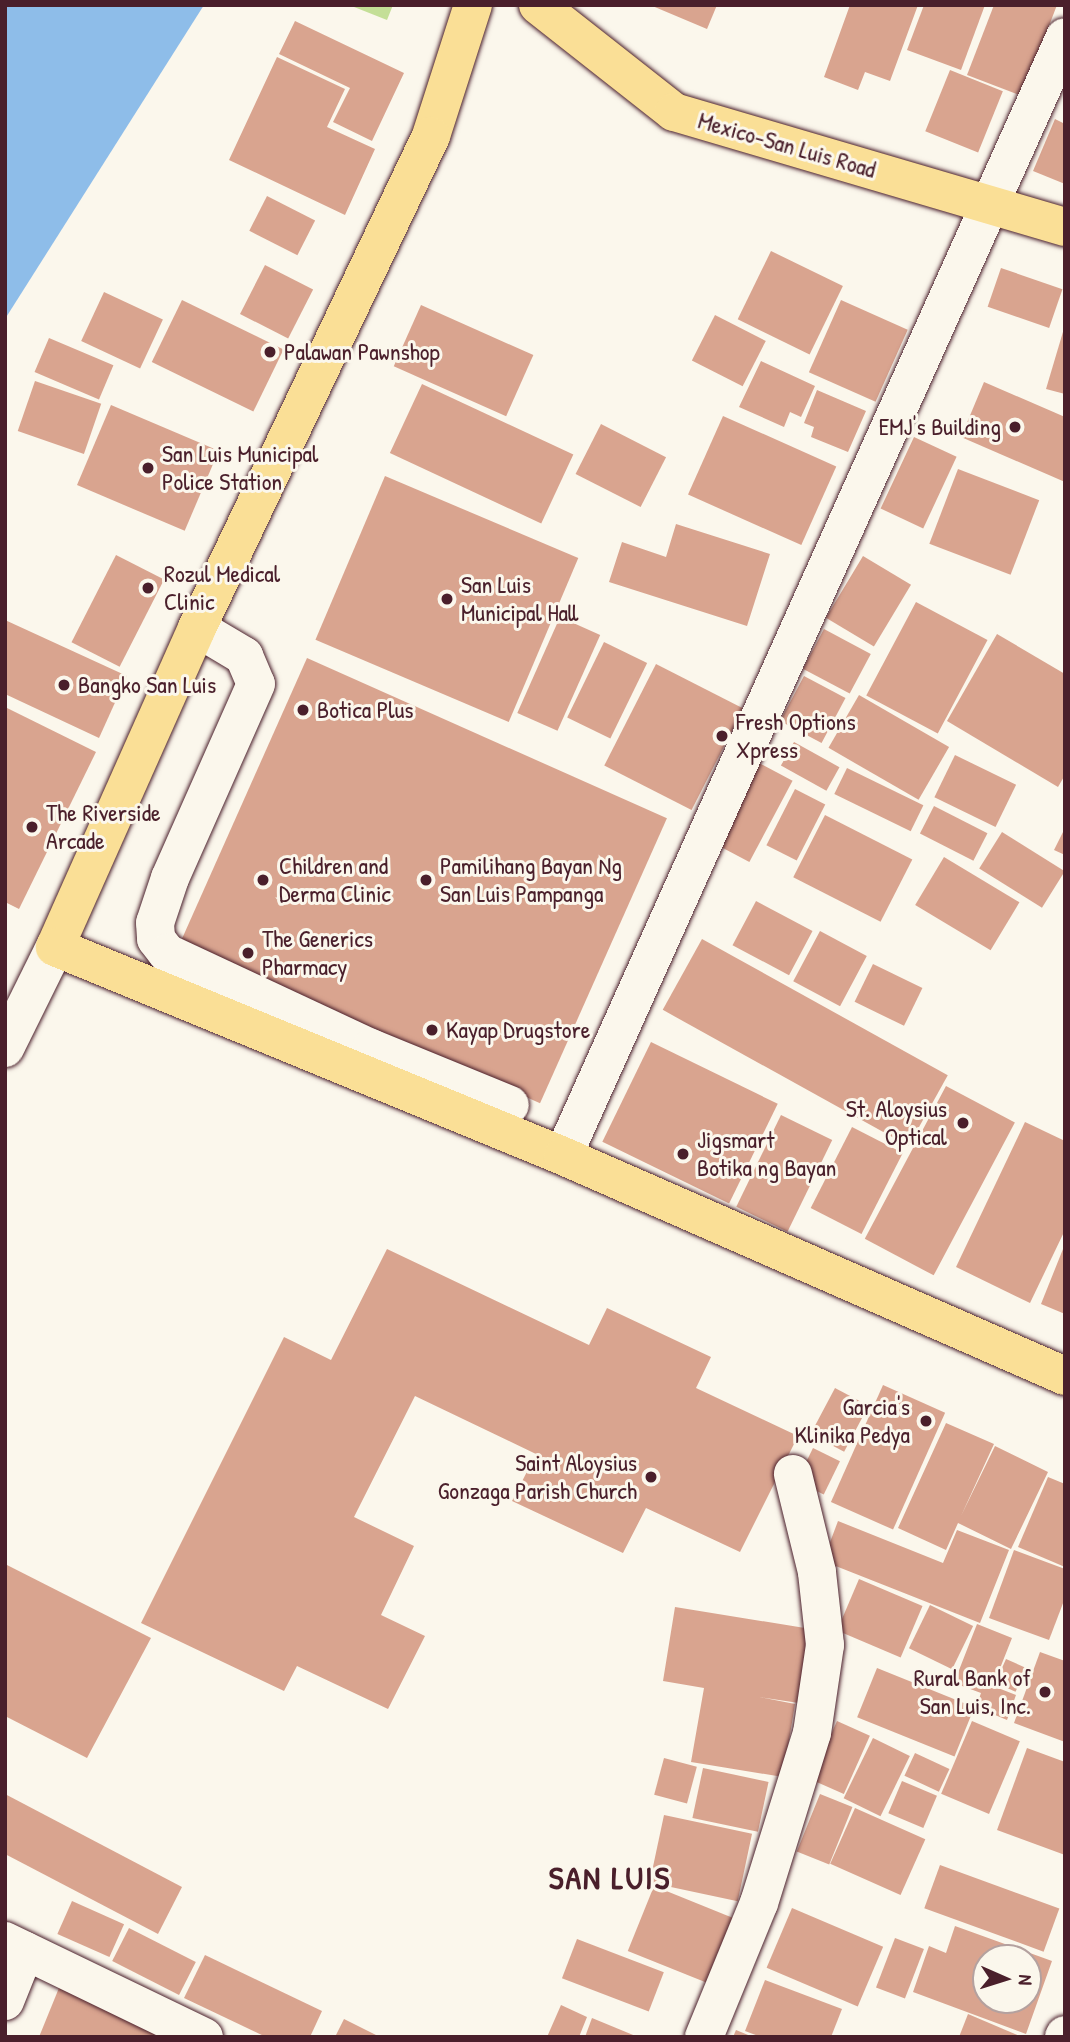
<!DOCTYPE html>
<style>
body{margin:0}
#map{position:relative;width:1070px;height:2042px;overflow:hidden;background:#fbf7ec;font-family:"Patrick Hand",sans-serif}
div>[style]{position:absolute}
.green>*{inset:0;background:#c4df97}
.water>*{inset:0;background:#8ebde9}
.building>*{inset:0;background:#d9a48f;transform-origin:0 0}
.roads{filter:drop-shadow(0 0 2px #4a1f2b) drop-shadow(0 0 2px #4a1f2b)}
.minor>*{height:38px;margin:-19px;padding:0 19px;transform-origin:19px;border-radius:19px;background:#fbf7ec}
.major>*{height:38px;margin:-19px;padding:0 19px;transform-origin:19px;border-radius:19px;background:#fadf96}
.dots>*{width:19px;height:19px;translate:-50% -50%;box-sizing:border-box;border:4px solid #fbf7ec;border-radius:50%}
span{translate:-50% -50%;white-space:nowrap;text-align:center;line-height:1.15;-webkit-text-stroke:6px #fbf7ec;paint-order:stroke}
.street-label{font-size:24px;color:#4a1f2b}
.poi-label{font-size:24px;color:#4a1f2b}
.left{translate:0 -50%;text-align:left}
.right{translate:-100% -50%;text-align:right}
.district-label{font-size:32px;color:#4a1f2b;font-weight:700;letter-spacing:2px}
.frame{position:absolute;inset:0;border:7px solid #4a1f2b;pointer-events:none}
.north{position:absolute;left:972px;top:1944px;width:70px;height:70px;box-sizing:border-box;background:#fbf7ec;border:2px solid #b4a19f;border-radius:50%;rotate:93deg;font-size:19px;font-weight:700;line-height:28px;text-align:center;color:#4a1f2b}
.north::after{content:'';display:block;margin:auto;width:24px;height:32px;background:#4a1f2b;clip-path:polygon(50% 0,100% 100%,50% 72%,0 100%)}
</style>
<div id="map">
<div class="green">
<div style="clip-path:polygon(349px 5px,393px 5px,387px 20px)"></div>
</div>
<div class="water">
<div style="clip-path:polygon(5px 5px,204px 5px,5px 319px)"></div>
</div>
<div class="building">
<div style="clip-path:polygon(650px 5px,717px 5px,707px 29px)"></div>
<div style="clip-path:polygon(850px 5px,918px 5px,890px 81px,865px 72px,858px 90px,824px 77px)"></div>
<div style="clip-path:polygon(924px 5px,985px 5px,961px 70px,907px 50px)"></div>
<div style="clip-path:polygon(994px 5px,1057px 5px,1022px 96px,967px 75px)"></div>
<div style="clip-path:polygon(295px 21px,404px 73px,372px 141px,333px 122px,350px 88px,279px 54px)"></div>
<div style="clip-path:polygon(277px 57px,345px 89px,327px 127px,375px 149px,345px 215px,229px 160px)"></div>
<div style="left:950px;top:70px;width:57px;height:66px;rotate:22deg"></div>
<div style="clip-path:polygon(1055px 119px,1065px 124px,1065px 184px,1033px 171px)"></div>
<div style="left:267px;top:196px;width:54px;height:39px;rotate:27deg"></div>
<div style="left:771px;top:251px;width:80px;height:76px;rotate:26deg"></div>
<div style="left:265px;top:265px;width:54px;height:55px;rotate:27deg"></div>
<div style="left:1001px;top:268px;width:65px;height:41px;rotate:19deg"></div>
<div style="left:104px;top:292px;width:65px;height:54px;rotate:25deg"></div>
<div style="left:182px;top:300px;width:113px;height:69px;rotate:26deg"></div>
<div style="left:841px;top:300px;width:73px;height:79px;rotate:24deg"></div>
<div style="left:421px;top:305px;width:123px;height:67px;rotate:24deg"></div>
<div style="left:715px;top:315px;width:57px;height:51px;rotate:27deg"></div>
<div style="clip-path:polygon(1065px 325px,1065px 394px,1046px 389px)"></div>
<div style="left:49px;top:338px;width:70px;height:37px;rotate:23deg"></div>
<div style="clip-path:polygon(761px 361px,815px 386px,801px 417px,790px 412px,784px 427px,739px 407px)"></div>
<div style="left:35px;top:381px;width:70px;height:53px;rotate:19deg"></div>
<div style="clip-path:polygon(984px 382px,1065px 417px,1065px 482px,961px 437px)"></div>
<div style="left:422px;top:384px;width:167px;height:76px;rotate:25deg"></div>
<div style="clip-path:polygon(817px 390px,866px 411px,848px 452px,811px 437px,814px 427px,804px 423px)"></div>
<div style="left:111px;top:405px;width:117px;height:87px;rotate:23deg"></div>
<div style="left:723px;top:416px;width:124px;height:86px;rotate:24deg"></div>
<div style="left:601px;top:424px;width:73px;height:56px;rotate:27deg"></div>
<div style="left:914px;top:437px;width:47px;height:79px;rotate:25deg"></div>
<div style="left:958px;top:469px;width:87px;height:80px;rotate:21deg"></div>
<div style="left:385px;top:476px;width:210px;height:178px;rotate:23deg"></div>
<div style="clip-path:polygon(676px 524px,770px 554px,747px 626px,609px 582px,622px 542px,666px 557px)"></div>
<div style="left:116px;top:555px;width:54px;height:98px;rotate:27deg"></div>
<div style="left:863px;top:556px;width:56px;height:72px;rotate:31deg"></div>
<div style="left:916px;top:602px;width:81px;height:106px;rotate:28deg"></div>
<div style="left:560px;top:617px;width:44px;height:105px;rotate:24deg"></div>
<div style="clip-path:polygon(5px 620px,127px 676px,99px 738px,5px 694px)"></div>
<div style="left:824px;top:629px;width:53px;height:45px;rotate:28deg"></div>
<div style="clip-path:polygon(997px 634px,1065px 674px,1065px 775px,1058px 787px,947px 721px)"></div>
<div style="left:604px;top:642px;width:48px;height:84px;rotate:26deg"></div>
<div style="left:307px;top:658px;width:394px;height:312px;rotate:24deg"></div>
<div style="left:656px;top:664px;width:98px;height:114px;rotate:27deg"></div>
<div style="left:804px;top:676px;width:47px;height:51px;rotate:28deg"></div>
<div style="left:859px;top:695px;width:104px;height:61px;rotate:30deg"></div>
<div style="clip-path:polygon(5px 707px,96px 752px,19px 909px,5px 902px)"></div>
<div style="left:794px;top:742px;width:52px;height:27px;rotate:29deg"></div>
<div style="left:955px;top:755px;width:68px;height:47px;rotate:26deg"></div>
<div style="left:759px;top:763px;width:38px;height:92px;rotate:28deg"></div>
<div style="left:847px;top:768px;width:85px;height:29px;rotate:26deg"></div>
<div style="left:795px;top:789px;width:34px;height:63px;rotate:27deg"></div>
<div style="left:934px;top:806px;width:60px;height:31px;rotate:27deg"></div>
<div style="left:825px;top:815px;width:98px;height:70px;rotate:27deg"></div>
<div style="clip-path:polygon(1065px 828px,1065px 855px,1054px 850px)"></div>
<div style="left:1002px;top:832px;width:74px;height:43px;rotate:32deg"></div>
<div style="left:944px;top:857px;width:88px;height:56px;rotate:31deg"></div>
<div style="left:756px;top:901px;width:64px;height:50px;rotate:28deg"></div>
<div style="left:820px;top:931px;width:53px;height:57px;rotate:28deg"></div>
<div style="left:702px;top:939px;width:281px;height:81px;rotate:29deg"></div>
<div style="left:873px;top:964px;width:55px;height:42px;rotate:26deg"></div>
<div style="left:651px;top:1042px;width:141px;height:111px;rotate:26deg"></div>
<div style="left:946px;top:1086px;width:78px;height:173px;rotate:28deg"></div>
<div style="left:781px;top:1115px;width:57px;height:102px;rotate:26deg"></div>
<div style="clip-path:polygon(1025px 1122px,1065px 1141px,1065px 1230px,1030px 1303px,956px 1267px)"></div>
<div style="left:852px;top:1127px;width:57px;height:91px;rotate:27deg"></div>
<div style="clip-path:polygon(1065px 1244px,1065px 1314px,1041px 1304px)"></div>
<div style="clip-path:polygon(387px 1249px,589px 1345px,607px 1308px,711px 1357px,696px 1388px,798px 1436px,740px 1552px,646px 1508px,623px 1553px,512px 1501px,536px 1454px,415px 1396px,354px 1517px,414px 1546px,381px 1615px,425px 1636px,388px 1709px,297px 1666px,284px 1691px,141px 1623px,284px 1337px,331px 1360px)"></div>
<div style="left:883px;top:1385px;width:68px;height:128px;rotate:24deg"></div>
<div style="left:835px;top:1388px;width:38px;height:52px;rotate:28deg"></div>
<div style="clip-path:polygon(946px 1423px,994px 1444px,961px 1516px,995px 1446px,1048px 1472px,1011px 1549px,958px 1523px,946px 1550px,898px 1528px)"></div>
<div style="left:813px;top:1448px;width:30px;height:37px;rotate:26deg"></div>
<div style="clip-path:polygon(1048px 1477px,1065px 1484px,1065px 1567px,1018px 1547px)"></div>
<div style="clip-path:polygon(838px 1521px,943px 1563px,957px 1530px,1009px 1550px,980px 1623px,823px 1561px)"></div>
<div style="clip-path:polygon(1014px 1550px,1065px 1569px,1065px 1598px,1049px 1640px,989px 1618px)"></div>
<div style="clip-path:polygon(5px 1564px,151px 1638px,87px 1758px,5px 1716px)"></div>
<div style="left:859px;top:1579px;width:69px;height:56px;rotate:23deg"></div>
<div style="left:930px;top:1605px;width:48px;height:48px;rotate:26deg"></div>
<div style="clip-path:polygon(675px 1607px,811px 1629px,799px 1703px,759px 1697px,795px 1704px,783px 1777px,691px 1762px,704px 1688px,663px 1681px)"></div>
<div style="clip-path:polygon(977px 1624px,1012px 1638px,993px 1686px,1016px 1695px,1007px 1720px,976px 1707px,981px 1693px,954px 1683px)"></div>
<div style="clip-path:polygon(1040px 1652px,1065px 1661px,1065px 1742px,1014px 1723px)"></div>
<div style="left:1006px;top:1659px;width:22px;height:26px;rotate:24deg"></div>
<div style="left:877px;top:1668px;width:105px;height:53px;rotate:22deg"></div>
<div style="left:837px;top:1721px;width:36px;height:64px;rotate:24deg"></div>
<div style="left:972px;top:1721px;width:52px;height:79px;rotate:23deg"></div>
<div style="left:873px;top:1738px;width:41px;height:67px;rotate:26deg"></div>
<div style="clip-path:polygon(1027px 1748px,1065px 1762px,1065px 1855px,997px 1830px)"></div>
<div style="left:915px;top:1753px;width:38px;height:25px;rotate:25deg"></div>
<div style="left:664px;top:1758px;width:34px;height:38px;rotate:15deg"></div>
<div style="left:703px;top:1768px;width:67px;height:51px;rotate:12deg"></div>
<div style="left:902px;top:1781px;width:38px;height:35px;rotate:23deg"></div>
<div style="clip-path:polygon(5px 1794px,182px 1887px,158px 1934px,5px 1854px)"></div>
<div style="left:820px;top:1794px;width:35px;height:62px;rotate:22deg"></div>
<div style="left:855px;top:1808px;width:77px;height:61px;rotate:24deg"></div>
<div style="left:664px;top:1815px;width:90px;height:69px;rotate:12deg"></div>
<div style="left:940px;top:1865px;width:127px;height:46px;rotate:20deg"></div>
<div style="left:654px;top:1886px;width:94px;height:70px;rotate:22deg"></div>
<div style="left:72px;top:1901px;width:57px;height:36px;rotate:24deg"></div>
<div style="left:792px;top:1908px;width:99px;height:65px;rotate:23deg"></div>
<div style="clip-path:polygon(evenodd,955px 1926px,1052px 1961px,1026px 2034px,913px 1992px,929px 1946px,946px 1953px,955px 1926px,986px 1958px,1028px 1958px,1028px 2000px,986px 2000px,986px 1958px)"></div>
<div style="left:129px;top:1928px;width:75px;height:37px;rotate:27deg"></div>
<div style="left:895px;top:1938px;width:31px;height:53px;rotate:21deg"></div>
<div style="left:577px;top:1939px;width:93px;height:42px;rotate:21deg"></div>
<div style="clip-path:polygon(205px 1955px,322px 2011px,310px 2037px,266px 2037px,184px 1998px)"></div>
<div style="clip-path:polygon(765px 1980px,842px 2009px,831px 2037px,761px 2037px,745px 2031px)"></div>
<div style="clip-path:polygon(61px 1983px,187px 2037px,39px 2037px)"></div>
<div style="clip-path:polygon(561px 2005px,587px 2017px,579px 2037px,547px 2037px)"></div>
<div style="clip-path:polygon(968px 2014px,1022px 2037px,959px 2037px)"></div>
<div style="clip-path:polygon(592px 2018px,638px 2037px,585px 2037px)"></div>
<div style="clip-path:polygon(344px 2019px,380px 2037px,335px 2037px)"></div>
<div style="clip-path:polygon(736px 2030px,753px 2037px,733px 2037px)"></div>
</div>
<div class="roads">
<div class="minor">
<div style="left:197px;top:628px;width:55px;rotate:30.8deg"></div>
<div style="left:244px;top:656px;width:30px;rotate:67deg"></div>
<div style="left:256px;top:684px;width:212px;rotate:113.9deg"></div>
<div style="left:170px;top:878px;width:47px;rotate:108.4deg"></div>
<div style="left:155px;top:923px;width:16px;rotate:86deg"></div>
<div style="left:156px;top:939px;width:18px;rotate:52deg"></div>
<div style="left:167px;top:953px;width:225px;rotate:25deg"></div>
<div style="left:371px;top:1048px;width:150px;rotate:22.3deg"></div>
<div style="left:5px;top:1048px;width:113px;rotate:-63.7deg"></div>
<div style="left:563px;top:1156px;width:1226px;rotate:-65.84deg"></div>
<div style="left:5px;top:1941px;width:221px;rotate:25.8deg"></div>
<div style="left:5px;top:2001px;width:54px;rotate:-68.2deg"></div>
<div style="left:704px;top:2037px;width:145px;rotate:-67.7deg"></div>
<div style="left:759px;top:1903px;width:178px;rotate:-72.7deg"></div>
<div style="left:812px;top:1733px;width:89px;rotate:-81.6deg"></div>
<div style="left:825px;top:1645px;width:73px;rotate:-96.3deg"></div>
<div style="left:817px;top:1572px;width:101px;rotate:-103.8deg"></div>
<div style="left:1064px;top:2037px;width:2px;rotate:-63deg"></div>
</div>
<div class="major">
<div style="left:473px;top:5px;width:138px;rotate:107.8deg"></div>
<div style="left:431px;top:136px;width:545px;rotate:115.44deg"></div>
<div style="left:197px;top:628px;width:349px;rotate:114deg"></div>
<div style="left:55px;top:947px;width:549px;rotate:22.36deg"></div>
<div style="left:563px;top:1156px;width:548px;rotate:23.67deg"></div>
<div style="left:538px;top:5px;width:173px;rotate:38.2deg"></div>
<div style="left:674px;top:112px;width:408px;rotate:16.4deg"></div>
</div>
</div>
<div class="dots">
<div style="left:270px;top:352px;background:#4a1f2b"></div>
<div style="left:1015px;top:427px;background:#4a1f2b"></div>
<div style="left:148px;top:468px;background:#4a1f2b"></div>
<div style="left:148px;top:588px;background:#4a1f2b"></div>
<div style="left:447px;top:599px;background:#4a1f2b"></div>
<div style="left:64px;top:685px;background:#4a1f2b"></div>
<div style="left:303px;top:710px;background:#4a1f2b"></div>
<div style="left:722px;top:736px;background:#4a1f2b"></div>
<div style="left:32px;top:827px;background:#4a1f2b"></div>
<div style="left:263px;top:880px;background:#4a1f2b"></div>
<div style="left:426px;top:880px;background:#4a1f2b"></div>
<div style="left:248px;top:953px;background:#4a1f2b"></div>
<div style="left:432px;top:1030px;background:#4a1f2b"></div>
<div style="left:963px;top:1123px;background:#4a1f2b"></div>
<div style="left:683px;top:1154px;background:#4a1f2b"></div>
<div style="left:926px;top:1421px;background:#4a1f2b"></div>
<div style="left:651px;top:1477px;background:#4a1f2b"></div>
<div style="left:1045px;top:1692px;background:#4a1f2b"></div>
</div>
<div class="street-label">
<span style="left:787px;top:145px;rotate:16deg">Mexico-San Luis Road</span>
</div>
<div class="poi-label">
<span class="left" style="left:284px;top:352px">Palawan Pawnshop</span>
<span class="right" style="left:1001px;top:427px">EMJ's Building</span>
<span class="left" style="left:162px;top:468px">San Luis Municipal<br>Police Station</span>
<span class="left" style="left:164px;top:588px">Rozul Medical<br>Clinic</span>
<span class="left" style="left:461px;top:599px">San Luis<br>Municipal Hall</span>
<span class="left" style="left:78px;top:685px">Bangko San Luis</span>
<span class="left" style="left:317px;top:710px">Botica Plus</span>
<span class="left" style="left:736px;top:736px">Fresh Options<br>Xpress</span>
<span class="left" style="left:46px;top:827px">The Riverside<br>Arcade</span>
<span class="left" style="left:279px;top:880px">Children and<br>Derma Clinic</span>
<span class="left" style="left:440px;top:880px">Pamilihang Bayan Ng<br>San Luis Pampanga</span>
<span class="left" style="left:262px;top:953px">The Generics<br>Pharmacy</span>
<span class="left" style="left:446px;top:1030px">Kayap Drugstore</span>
<span class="right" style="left:947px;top:1123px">St. Aloysius<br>Optical</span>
<span class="left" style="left:697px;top:1154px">Jigsmart<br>Botika ng Bayan</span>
<span class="right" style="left:910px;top:1421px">Garcia's<br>Klinika Pedya</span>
<span class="right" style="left:637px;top:1477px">Saint Aloysius<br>Gonzaga Parish Church</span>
<span class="right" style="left:1031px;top:1692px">Rural Bank of<br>San Luis, Inc.</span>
</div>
<div class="district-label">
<span style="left:610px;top:1878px">SAN LUIS</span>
</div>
<div class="frame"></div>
<div class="north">N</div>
</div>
